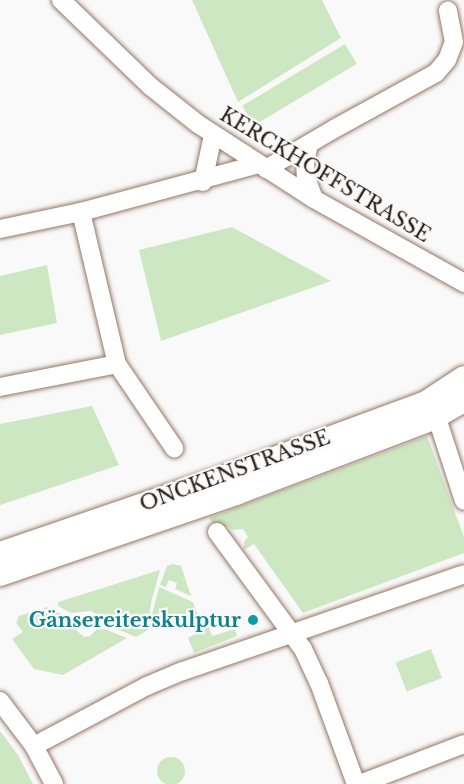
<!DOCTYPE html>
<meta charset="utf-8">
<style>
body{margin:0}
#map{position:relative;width:464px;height:784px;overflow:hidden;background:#f9f9f9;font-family:"Libre Baskerville",serif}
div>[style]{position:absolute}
.green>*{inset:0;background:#cee7c3;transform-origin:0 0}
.round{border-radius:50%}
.roads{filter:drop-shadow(0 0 2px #967664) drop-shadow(0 0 2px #967664)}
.minor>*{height:18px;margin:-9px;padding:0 9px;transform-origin:9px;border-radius:9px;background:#fff}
.major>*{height:22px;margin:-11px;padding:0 11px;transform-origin:11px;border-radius:11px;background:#fff}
.dots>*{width:16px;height:16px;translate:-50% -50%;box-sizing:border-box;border:3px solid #f9f9f9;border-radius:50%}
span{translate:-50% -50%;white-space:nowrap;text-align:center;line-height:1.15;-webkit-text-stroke:4.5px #f9f9f9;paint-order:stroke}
.street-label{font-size:20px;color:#2a1d16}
.culture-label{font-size:20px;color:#0d838f;font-weight:700}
.right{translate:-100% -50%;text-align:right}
</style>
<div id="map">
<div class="green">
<div style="clip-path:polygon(192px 0,322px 0,341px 38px,238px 102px)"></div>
<div style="left:345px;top:44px;width:23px;height:120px;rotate:59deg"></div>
<div style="clip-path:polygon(232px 227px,331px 281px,161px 341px,139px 250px)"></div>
<div style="clip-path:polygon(47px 265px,57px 323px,0 335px,0 276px)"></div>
<div style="clip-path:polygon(92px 406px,119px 465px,0 505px,0 424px)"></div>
<div style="clip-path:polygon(427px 436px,464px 537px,464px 553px,303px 613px,254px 544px,244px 550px,244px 542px,248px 537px,243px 529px,232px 530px,227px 526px,219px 531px,209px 518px)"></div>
<div style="clip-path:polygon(173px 564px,181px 566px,191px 596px,175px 589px,177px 583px,169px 580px,166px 587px,160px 585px,167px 566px)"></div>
<div style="clip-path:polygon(160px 570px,151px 603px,148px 630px,136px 637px,110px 626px,111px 617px,107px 613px,102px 617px,91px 611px,71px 613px,58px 606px,58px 602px)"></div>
<div style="clip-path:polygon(159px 587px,193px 602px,202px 624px,198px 625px,196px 622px,182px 627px,177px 617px,170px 615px,152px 626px,152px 615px)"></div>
<div style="clip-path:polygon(47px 607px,74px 620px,75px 629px,84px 637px,90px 636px,99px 627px,127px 638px,63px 675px,34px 669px,12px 639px,23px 632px,16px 623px,19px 616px)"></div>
<div style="clip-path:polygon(209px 627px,212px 636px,235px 629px,237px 636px,194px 653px,188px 638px)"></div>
<div style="left:431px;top:649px;width:31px;height:38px;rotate:69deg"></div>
<div style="clip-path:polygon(0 731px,18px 755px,33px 784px,0 784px)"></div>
<div class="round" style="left:157px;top:757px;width:28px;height:28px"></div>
</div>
<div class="roads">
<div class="minor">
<div style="left:61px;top:0;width:124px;rotate:44deg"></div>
<div style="left:150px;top:86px;width:61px;rotate:38.4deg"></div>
<div style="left:198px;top:124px;width:138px;rotate:32.9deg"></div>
<div style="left:314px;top:199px;width:172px;rotate:29.2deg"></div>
<div style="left:309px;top:144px;width:17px;rotate:103deg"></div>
<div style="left:305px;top:161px;width:17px;rotate:87deg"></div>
<div style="left:306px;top:178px;width:22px;rotate:69deg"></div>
<div style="left:266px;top:169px;width:79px;rotate:-30.5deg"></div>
<div style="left:334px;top:129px;width:116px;rotate:-28.8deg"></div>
<div style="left:436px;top:73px;width:17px;rotate:-50deg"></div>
<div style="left:447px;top:60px;width:19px;rotate:-69deg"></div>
<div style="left:454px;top:42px;width:32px;rotate:-101deg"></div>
<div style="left:203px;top:182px;width:48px;rotate:-78deg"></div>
<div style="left:81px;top:212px;width:156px;rotate:76.7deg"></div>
<div style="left:117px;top:364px;width:102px;rotate:55.8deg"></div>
<div style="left:0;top:229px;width:83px;rotate:-11.9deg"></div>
<div style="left:81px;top:212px;width:184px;rotate:-15.1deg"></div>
<div style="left:0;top:387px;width:119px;rotate:-11.1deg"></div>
<div style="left:437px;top:418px;width:87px;rotate:72deg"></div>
<div style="left:217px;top:532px;width:145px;rotate:53.7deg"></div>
<div style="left:303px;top:649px;width:38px;rotate:65deg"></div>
<div style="left:319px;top:683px;width:108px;rotate:69.9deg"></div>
<div style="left:0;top:701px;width:56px;rotate:52.9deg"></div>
<div style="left:34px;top:746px;width:43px;rotate:62.2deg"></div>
<div style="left:34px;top:746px;width:128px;rotate:-28deg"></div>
<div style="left:147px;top:686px;width:39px;rotate:-23deg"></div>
<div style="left:183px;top:671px;width:297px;rotate:-19deg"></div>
<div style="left:360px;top:784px;width:111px;rotate:-21deg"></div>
</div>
<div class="major">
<div style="left:0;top:553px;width:241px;rotate:-18.9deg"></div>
<div style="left:228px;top:475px;width:211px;rotate:-20.2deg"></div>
<div style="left:426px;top:402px;width:45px;rotate:-33.3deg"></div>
<div style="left:0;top:575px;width:250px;rotate:-18.9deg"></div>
<div style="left:236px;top:494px;width:209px;rotate:-20.8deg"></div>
<div style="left:431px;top:420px;width:38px;rotate:-30deg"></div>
</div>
</div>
<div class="dots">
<div style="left:253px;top:620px;background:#0f9aa8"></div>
</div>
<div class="street-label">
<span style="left:325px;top:175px;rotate:31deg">KERCKHOFFSTRASSE</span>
<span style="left:235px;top:471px;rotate:-20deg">ONCKENSTRASSE</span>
</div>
<div class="culture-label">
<span class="right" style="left:241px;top:620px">Gänsereiterskulptur</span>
</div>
</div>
